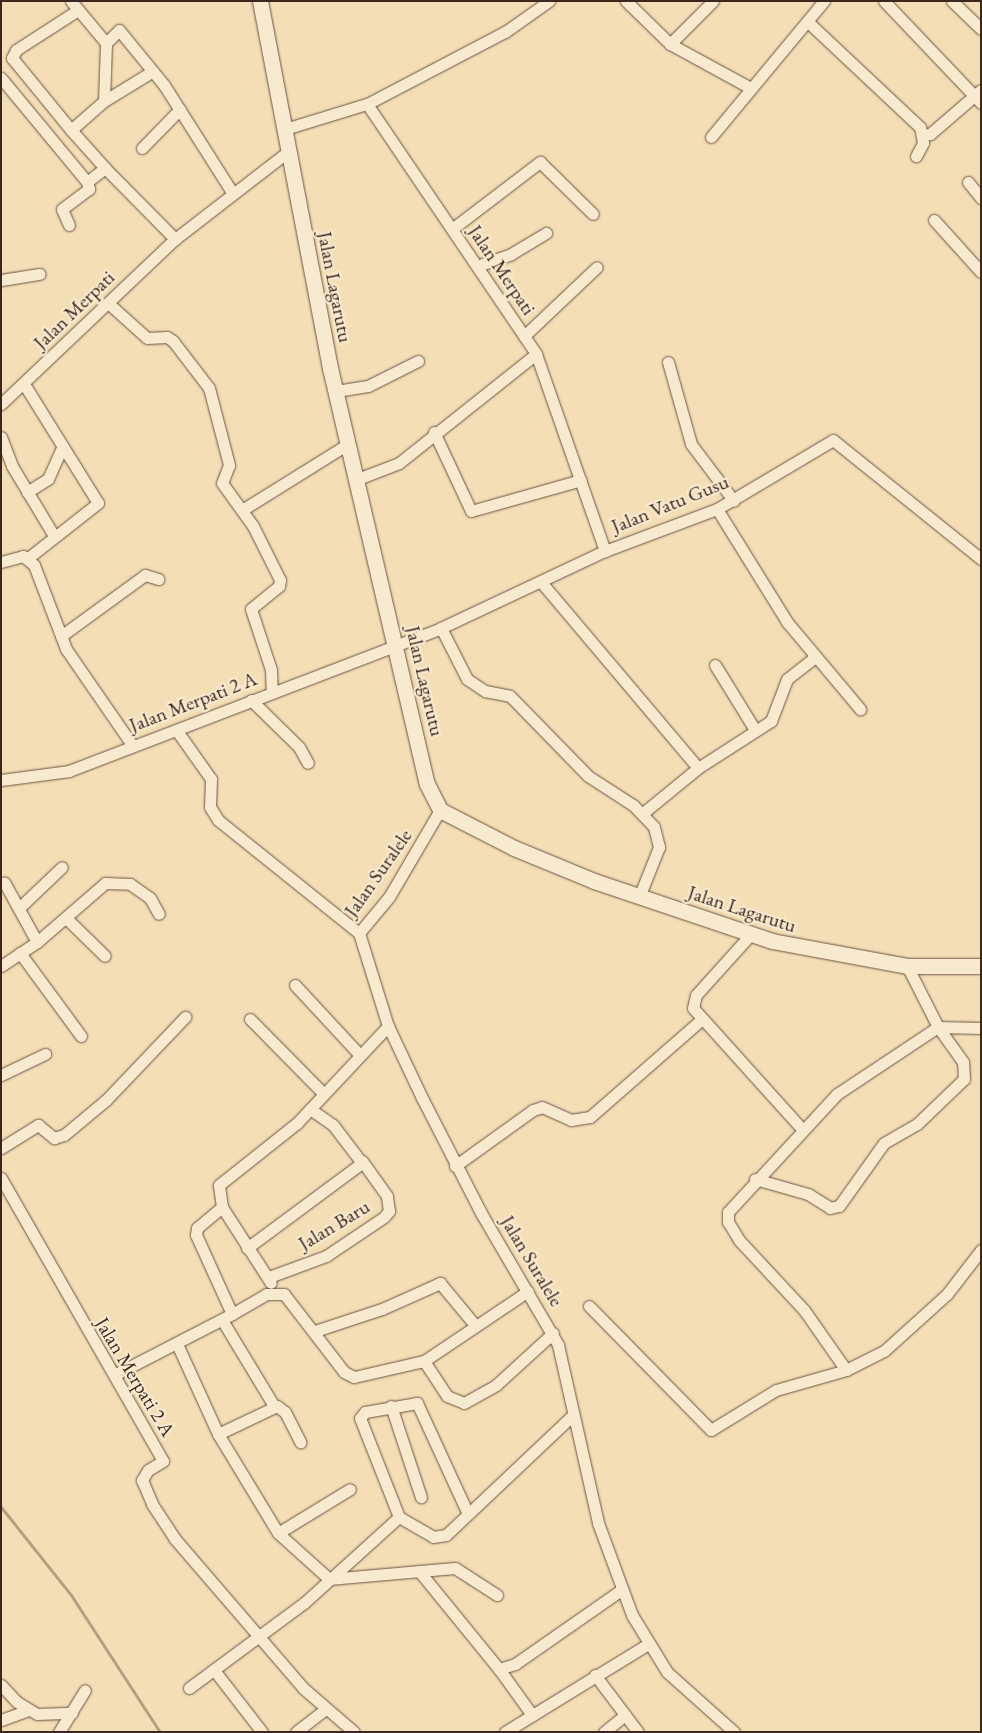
<!DOCTYPE html>
<style>
body{margin:0}
#map{position:relative;width:982px;height:1733px;overflow:hidden;background:#f4deb5;font-family:"EB Garamond",serif}
div>[style]{position:absolute}
.stream>*{height:3px;margin:-1.5px;padding:0 1.5px;transform-origin:1.5px;border-radius:1.5px;background:#b69f81}
.roads{filter:drop-shadow(0 0 1px #6b5443) drop-shadow(0 0 1px #6b5443)}
.minor>*{height:11px;margin:-5.5px;padding:0 5.5px;transform-origin:5.5px;border-radius:5.5px;background:#f8eacf}
.tertiary>*{height:15px;margin:-7.5px;padding:0 7.5px;transform-origin:7.5px;border-radius:7.5px;background:#f8eacf}
span{translate:-50% -50%;white-space:nowrap;text-align:center;line-height:1.15;-webkit-text-stroke:4.5px #f8eacf;paint-order:stroke}
.street-label{font-size:20px;color:#3d261d}
.frame{position:absolute;inset:0;border:2px solid #3d261d;pointer-events:none}
</style>
<div id="map">
<div class="stream">
<div style="left:1px;top:1507px;width:112px;rotate:51.5deg"></div>
<div style="left:71px;top:1595px;width:163px;rotate:57deg"></div>
</div>
<div class="roads">
<div class="minor">
<div style="left:71px;top:1px;width:55px;rotate:50.2deg"></div>
<div style="left:626px;top:1px;width:62px;rotate:44.3deg"></div>
<div style="left:670px;top:44px;width:90px;rotate:28.6deg"></div>
<div style="left:884px;top:1px;width:141px;rotate:46.4deg"></div>
<div style="left:952px;top:1px;width:40px;rotate:44deg"></div>
<div style="left:808px;top:22px;width:154px;rotate:43.2deg"></div>
<div style="left:920px;top:127px;width:16px;rotate:79deg"></div>
<div style="left:923px;top:143px;width:15px;rotate:118deg"></div>
<div style="left:670px;top:44px;width:61px;rotate:-45deg"></div>
<div style="left:1px;top:78px;width:135px;rotate:50.4deg"></div>
<div style="left:87px;top:182px;width:23px;rotate:-38deg"></div>
<div style="left:105px;top:168px;width:100px;rotate:45.4deg"></div>
<div style="left:104px;top:101px;width:58px;rotate:-88deg"></div>
<div style="left:106px;top:43px;width:18px;rotate:-45deg"></div>
<div style="left:119px;top:30px;width:71px;rotate:50.7deg"></div>
<div style="left:164px;top:85px;width:127px;rotate:57.6deg"></div>
<div style="left:367px;top:104px;width:156px;rotate:-27.6deg"></div>
<div style="left:505px;top:32px;width:54px;rotate:-35.2deg"></div>
<div style="left:285px;top:129px;width:86px;rotate:-17deg"></div>
<div style="left:367px;top:104px;width:302px;rotate:55.9deg"></div>
<div style="left:536px;top:354px;width:209px;rotate:70.7deg"></div>
<div style="left:71px;top:130px;width:93px;rotate:-129.3deg"></div>
<div style="left:12px;top:58px;width:9px;rotate:-63deg"></div>
<div style="left:16px;top:50px;width:74px;rotate:-32.8deg"></div>
<div style="left:922px;top:135px;width:8px;rotate:-7deg"></div>
<div style="left:930px;top:134px;width:67px;rotate:-40.8deg"></div>
<div style="left:711px;top:137px;width:177px;rotate:-50.3deg"></div>
<div style="left:142px;top:148px;width:54px;rotate:-45.7deg"></div>
<div style="left:105px;top:168px;width:51px;rotate:-131.8deg"></div>
<div style="left:71px;top:130px;width:44px;rotate:-41.3deg"></div>
<div style="left:104px;top:101px;width:57px;rotate:-31.5deg"></div>
<div style="left:968px;top:182px;width:21px;rotate:51deg"></div>
<div style="left:934px;top:220px;width:70px;rotate:47.9deg"></div>
<div style="left:69px;top:225px;width:17px;rotate:-114deg"></div>
<div style="left:62px;top:209px;width:34px;rotate:-37deg"></div>
<div style="left:89px;top:189px;width:7px;rotate:-106deg"></div>
<div style="left:452px;top:229px;width:111px;rotate:-37.3deg"></div>
<div style="left:540px;top:162px;width:74px;rotate:44.5deg"></div>
<div style="left:477px;top:266px;width:36px;rotate:-19deg"></div>
<div style="left:511px;top:254px;width:41px;rotate:-31deg"></div>
<div style="left:1px;top:280px;width:39px;rotate:-9deg"></div>
<div style="left:108px;top:303px;width:52px;rotate:41.9deg"></div>
<div style="left:147px;top:338px;width:20px;rotate:-3deg"></div>
<div style="left:167px;top:337px;width:7px;rotate:34deg"></div>
<div style="left:173px;top:341px;width:59px;rotate:52.5deg"></div>
<div style="left:209px;top:388px;width:80px;rotate:75.4deg"></div>
<div style="left:229px;top:465px;width:19px;rotate:111deg"></div>
<div style="left:222px;top:483px;width:53px;rotate:54.2deg"></div>
<div style="left:253px;top:526px;width:60px;rotate:63.4deg"></div>
<div style="left:280px;top:580px;width:6px;rotate:99deg"></div>
<div style="left:279px;top:586px;width:36px;rotate:141deg"></div>
<div style="left:251px;top:609px;width:64px;rotate:71.8deg"></div>
<div style="left:271px;top:670px;width:23px;rotate:88deg"></div>
<div style="left:524px;top:336px;width:100px;rotate:-43.4deg"></div>
<div style="left:668px;top:362px;width:85px;rotate:74.3deg"></div>
<div style="left:691px;top:444px;width:71px;rotate:53deg"></div>
<div style="left:24px;top:384px;width:140px;rotate:58.1deg"></div>
<div style="left:98px;top:503px;width:89px;rotate:141.8deg"></div>
<div style="left:336px;top:391px;width:32px;rotate:-9deg"></div>
<div style="left:368px;top:386px;width:56px;rotate:-26.6deg"></div>
<div style="left:1px;top:404px;width:240px;rotate:-43.5deg"></div>
<div style="left:175px;top:239px;width:145px;rotate:-37.7deg"></div>
<div style="left:434px;top:432px;width:87px;rotate:64.9deg"></div>
<div style="left:471px;top:511px;width:114px;rotate:-15.7deg"></div>
<div style="left:1px;top:437px;width:31px;rotate:69deg"></div>
<div style="left:12px;top:466px;width:82px;rotate:59deg"></div>
<div style="left:355px;top:480px;width:47px;rotate:-21.1deg"></div>
<div style="left:399px;top:463px;width:175px;rotate:-38.5deg"></div>
<div style="left:27px;top:492px;width:25px;rotate:-32deg"></div>
<div style="left:48px;top:479px;width:36px;rotate:-66deg"></div>
<div style="left:717px;top:509px;width:133px;rotate:58.2deg"></div>
<div style="left:787px;top:622px;width:114px;rotate:50deg"></div>
<div style="left:242px;top:510px;width:125px;rotate:-31.9deg"></div>
<div style="left:1px;top:562px;width:23px;rotate:-15deg"></div>
<div style="left:23px;top:556px;width:14px;rotate:39deg"></div>
<div style="left:34px;top:565px;width:90px;rotate:69.1deg"></div>
<div style="left:66px;top:649px;width:118px;rotate:55.4deg"></div>
<div style="left:541px;top:582px;width:243px;rotate:49.8deg"></div>
<div style="left:698px;top:768px;width:87px;rotate:-32.8deg"></div>
<div style="left:771px;top:721px;width:45px;rotate:-69.1deg"></div>
<div style="left:787px;top:679px;width:36px;rotate:-38deg"></div>
<div style="left:441px;top:628px;width:57px;rotate:63deg"></div>
<div style="left:467px;top:679px;width:22px;rotate:34deg"></div>
<div style="left:485px;top:691px;width:25px;rotate:11deg"></div>
<div style="left:510px;top:696px;width:112px;rotate:45.7deg"></div>
<div style="left:588px;top:776px;width:54px;rotate:32.8deg"></div>
<div style="left:633px;top:805px;width:30px;rotate:46deg"></div>
<div style="left:654px;top:827px;width:21px;rotate:76deg"></div>
<div style="left:659px;top:847px;width:54px;rotate:111.8deg"></div>
<div style="left:61px;top:636px;width:104px;rotate:-36deg"></div>
<div style="left:145px;top:575px;width:14px;rotate:17deg"></div>
<div style="left:715px;top:665px;width:76px;rotate:58.4deg"></div>
<div style="left:251px;top:700px;width:67px;rotate:44.4deg"></div>
<div style="left:299px;top:747px;width:18px;rotate:61deg"></div>
<div style="left:177px;top:731px;width:59px;rotate:54.7deg"></div>
<div style="left:211px;top:779px;width:28px;rotate:92deg"></div>
<div style="left:210px;top:807px;width:15px;rotate:58deg"></div>
<div style="left:218px;top:820px;width:181px;rotate:38.7deg"></div>
<div style="left:1px;top:780px;width:69px;rotate:-7.5deg"></div>
<div style="left:69px;top:771px;width:399px;rotate:-21deg"></div>
<div style="left:441px;top:628px;width:181px;rotate:-25.2deg"></div>
<div style="left:605px;top:551px;width:120px;rotate:-20.6deg"></div>
<div style="left:717px;top:509px;width:135px;rotate:-30.7deg"></div>
<div style="left:833px;top:440px;width:190px;rotate:38.8deg"></div>
<div style="left:643px;top:813px;width:71px;rotate:-39.3deg"></div>
<div style="left:19px;top:908px;width:59px;rotate:-43.6deg"></div>
<div style="left:66px;top:918px;width:54px;rotate:44.3deg"></div>
<div style="left:359px;top:933px;width:97px;rotate:72.7deg"></div>
<div style="left:388px;top:1026px;width:80px;rotate:64.7deg"></div>
<div style="left:422px;top:1098px;width:129px;rotate:62.8deg"></div>
<div style="left:481px;top:1213px;width:153px;rotate:59.7deg"></div>
<div style="left:558px;top:1345px;width:182px;rotate:77.3deg"></div>
<div style="left:598px;top:1523px;width:98px;rotate:69.7deg"></div>
<div style="left:632px;top:1615px;width:67px;rotate:58.4deg"></div>
<div style="left:667px;top:1672px;width:90px;rotate:41.8deg"></div>
<div style="left:359px;top:933px;width:47px;rotate:-50.2deg"></div>
<div style="left:389px;top:897px;width:101px;rotate:-59.6deg"></div>
<div style="left:751px;top:934px;width:82px;rotate:132deg"></div>
<div style="left:696px;top:995px;width:13px;rotate:103deg"></div>
<div style="left:693px;top:1008px;width:163px;rotate:48deg"></div>
<div style="left:37px;top:942px;width:90px;rotate:-40.9deg"></div>
<div style="left:105px;top:883px;width:25px;rotate:2deg"></div>
<div style="left:130px;top:884px;width:24px;rotate:35deg"></div>
<div style="left:150px;top:898px;width:18px;rotate:61deg"></div>
<div style="left:20px;top:953px;width:103px;rotate:53.7deg"></div>
<div style="left:1px;top:966px;width:43px;rotate:-33.7deg"></div>
<div style="left:37px;top:942px;width:68px;rotate:-118.8deg"></div>
<div style="left:295px;top:985px;width:93px;rotate:47.2deg"></div>
<div style="left:250px;top:1019px;width:103px;rotate:45.4deg"></div>
<div style="left:1px;top:1075px;width:49px;rotate:-25.5deg"></div>
<div style="left:1px;top:1148px;width:44px;rotate:-31.9deg"></div>
<div style="left:38px;top:1125px;width:21px;rotate:39deg"></div>
<div style="left:54px;top:1138px;width:10px;rotate:-17deg"></div>
<div style="left:64px;top:1135px;width:55px;rotate:-39.8deg"></div>
<div style="left:106px;top:1100px;width:115px;rotate:-46.4deg"></div>
<div style="left:455px;top:1166px;width:96px;rotate:-35.7deg"></div>
<div style="left:533px;top:1110px;width:9px;rotate:-18deg"></div>
<div style="left:542px;top:1107px;width:32px;rotate:24deg"></div>
<div style="left:571px;top:1120px;width:19px;rotate:-9deg"></div>
<div style="left:590px;top:1117px;width:149px;rotate:-41.2deg"></div>
<div style="left:1px;top:1178px;width:326px;rotate:60.2deg"></div>
<div style="left:163px;top:1461px;width:17px;rotate:149deg"></div>
<div style="left:148px;top:1470px;width:12px;rotate:121deg"></div>
<div style="left:142px;top:1480px;width:26px;rotate:67deg"></div>
<div style="left:152px;top:1504px;width:42px;rotate:56.7deg"></div>
<div style="left:175px;top:1539px;width:196px;rotate:49.3deg"></div>
<div style="left:303px;top:1688px;width:67px;rotate:40.8deg"></div>
<div style="left:755px;top:1179px;width:55px;rotate:15.8deg"></div>
<div style="left:808px;top:1194px;width:26px;rotate:32deg"></div>
<div style="left:830px;top:1208px;width:9px;rotate:-13deg"></div>
<div style="left:839px;top:1206px;width:77px;rotate:-54.5deg"></div>
<div style="left:884px;top:1143px;width:38px;rotate:-30deg"></div>
<div style="left:917px;top:1124px;width:65px;rotate:-43.8deg"></div>
<div style="left:964px;top:1079px;width:17px;rotate:-93deg"></div>
<div style="left:963px;top:1062px;width:43px;rotate:-125.5deg"></div>
<div style="left:938px;top:1027px;width:68px;rotate:-116.9deg"></div>
<div style="left:222px;top:1207px;width:90px;rotate:57.2deg"></div>
<div style="left:247px;top:1248px;width:143px;rotate:-36.5deg"></div>
<div style="left:362px;top:1163px;width:48px;rotate:-127.3deg"></div>
<div style="left:333px;top:1125px;width:28px;rotate:-145deg"></div>
<div style="left:269px;top:1277px;width:61px;rotate:-20.2deg"></div>
<div style="left:326px;top:1256px;width:70px;rotate:-33.9deg"></div>
<div style="left:384px;top:1217px;width:8px;rotate:-50deg"></div>
<div style="left:389px;top:1211px;width:15px;rotate:-98deg"></div>
<div style="left:387px;top:1196px;width:43px;rotate:-125.5deg"></div>
<div style="left:589px;top:1306px;width:174px;rotate:45.5deg"></div>
<div style="left:711px;top:1430px;width:76px;rotate:-31.6deg"></div>
<div style="left:776px;top:1390px;width:73px;rotate:-15.9deg"></div>
<div style="left:846px;top:1370px;width:42px;rotate:-26.6deg"></div>
<div style="left:884px;top:1351px;width:85px;rotate:-42.1deg"></div>
<div style="left:947px;top:1294px;width:56px;rotate:-52.3deg"></div>
<div style="left:232px;top:1314px;width:39px;rotate:-30deg"></div>
<div style="left:266px;top:1294px;width:18px"></div>
<div style="left:284px;top:1294px;width:98px;rotate:52.4deg"></div>
<div style="left:344px;top:1372px;width:11px;rotate:27deg"></div>
<div style="left:354px;top:1377px;width:72px;rotate:-12.9deg"></div>
<div style="left:424px;top:1361px;width:125px;rotate:-33.9deg"></div>
<div style="left:222px;top:1320px;width:100px;rotate:58.8deg"></div>
<div style="left:315px;top:1331px;width:71px;rotate:-18.2deg"></div>
<div style="left:382px;top:1309px;width:64px;rotate:-24.1deg"></div>
<div style="left:440px;top:1283px;width:53px;rotate:50.3deg"></div>
<div style="left:177px;top:1344px;width:99px;rotate:65.5deg"></div>
<div style="left:218px;top:1434px;width:116px;rotate:58.8deg"></div>
<div style="left:278px;top:1533px;width:69px;rotate:42deg"></div>
<div style="left:329px;top:1579px;width:126px;rotate:-5deg"></div>
<div style="left:455px;top:1568px;width:50px;rotate:32.7deg"></div>
<div style="left:424px;top:1361px;width:42px;rotate:56.7deg"></div>
<div style="left:447px;top:1396px;width:18px;rotate:22deg"></div>
<div style="left:464px;top:1403px;width:37px;rotate:-29deg"></div>
<div style="left:496px;top:1385px;width:77px;rotate:-42.4deg"></div>
<div style="left:846px;top:1370px;width:73px;rotate:-125deg"></div>
<div style="left:804px;top:1310px;width:96px;rotate:-132.9deg"></div>
<div style="left:739px;top:1240px;width:21px;rotate:-121deg"></div>
<div style="left:728px;top:1222px;width:10px;rotate:-90deg"></div>
<div style="left:728px;top:1212px;width:161px;rotate:-47.3deg"></div>
<div style="left:837px;top:1094px;width:121px;rotate:-33.6deg"></div>
<div style="left:938px;top:1027px;width:43px;rotate:1.3deg"></div>
<div style="left:114px;top:1375px;width:133px;rotate:-27.3deg"></div>
<div style="left:232px;top:1314px;width:87px;rotate:-114.5deg"></div>
<div style="left:196px;top:1235px;width:7px;rotate:-82deg"></div>
<div style="left:197px;top:1228px;width:33px;rotate:-40deg"></div>
<div style="left:222px;top:1207px;width:22px;rotate:-98deg"></div>
<div style="left:219px;top:1185px;width:100px;rotate:-38.5deg"></div>
<div style="left:297px;top:1123px;width:133px;rotate:-46.8deg"></div>
<div style="left:391px;top:1406px;width:96px;rotate:71.8deg"></div>
<div style="left:218px;top:1434px;width:65px;rotate:-25.4deg"></div>
<div style="left:277px;top:1406px;width:10px;rotate:37deg"></div>
<div style="left:285px;top:1412px;width:34px;rotate:63deg"></div>
<div style="left:399px;top:1517px;width:106px;rotate:-111.5deg"></div>
<div style="left:360px;top:1418px;width:8px;rotate:-50deg"></div>
<div style="left:365px;top:1412px;width:53px;rotate:-9.8deg"></div>
<div style="left:417px;top:1403px;width:122px;rotate:65.3deg"></div>
<div style="left:278px;top:1533px;width:84px;rotate:-31.4deg"></div>
<div style="left:419px;top:1571px;width:127px;rotate:50.8deg"></div>
<div style="left:499px;top:1669px;width:17px;rotate:-17deg"></div>
<div style="left:515px;top:1664px;width:129px;rotate:-34.9deg"></div>
<div style="left:499px;top:1669px;width:57px;rotate:54.3deg"></div>
<div style="left:214px;top:1670px;width:78px;rotate:52.3deg"></div>
<div style="left:595px;top:1675px;width:71px;rotate:53deg"></div>
<div style="left:1px;top:1685px;width:23px;rotate:47deg"></div>
<div style="left:17px;top:1702px;width:23px;rotate:31deg"></div>
<div style="left:37px;top:1714px;width:35px;rotate:-2deg"></div>
<div style="left:189px;top:1688px;width:143px;rotate:-36.5deg"></div>
<div style="left:304px;top:1603px;width:128px;rotate:-42.2deg"></div>
<div style="left:399px;top:1517px;width:39px;rotate:30deg"></div>
<div style="left:433px;top:1537px;width:13px;rotate:-9deg"></div>
<div style="left:446px;top:1535px;width:175px;rotate:-43.4deg"></div>
<div style="left:1px;top:1720px;width:29px;rotate:-20deg"></div>
<div style="left:59px;top:1732px;width:49px;rotate:-58.2deg"></div>
<div style="left:296px;top:1732px;width:37px;rotate:-38deg"></div>
<div style="left:505px;top:1732px;width:168px;rotate:-31.6deg"></div>
<div style="left:604px;top:1732px;width:27px;rotate:-39deg"></div>
</div>
<div class="tertiary">
<div style="left:260px;top:1px;width:374px;rotate:79.2deg"></div>
<div style="left:330px;top:368px;width:427px;rotate:76.9deg"></div>
<div style="left:427px;top:784px;width:29px;rotate:63deg"></div>
<div style="left:440px;top:810px;width:83px;rotate:27.2deg"></div>
<div style="left:514px;top:848px;width:87px;rotate:22.4deg"></div>
<div style="left:594px;top:881px;width:188px;rotate:18.6deg"></div>
<div style="left:772px;top:941px;width:137px;rotate:10.5deg"></div>
<div style="left:907px;top:966px;width:74px"></div>
</div>
</div>
<div class="street-label">
<span style="left:502px;top:270px;rotate:56deg">Jalan Merpati</span>
<span style="left:335px;top:287px;rotate:79deg">Jalan Lagarutu</span>
<span style="left:74px;top:310px;rotate:-44deg">Jalan Merpati</span>
<span style="left:670px;top:504px;rotate:-22deg">Jalan Vatu Gusu</span>
<span style="left:425px;top:681px;rotate:77deg">Jalan Lagarutu</span>
<span style="left:193px;top:702px;rotate:-21deg">Jalan Merpati 2 A</span>
<span style="left:378px;top:873px;rotate:-55deg">Jalan Suralele</span>
<span style="left:742px;top:909px;rotate:18deg">Jalan Lagarutu</span>
<span style="left:334px;top:1225px;rotate:-31deg">Jalan Baru</span>
<span style="left:532px;top:1261px;rotate:59deg">Jalan Suralele</span>
<span style="left:135px;top:1377px;rotate:59deg">Jalan Merpati 2 A</span>
</div>
<div class="frame"></div>
</div>
